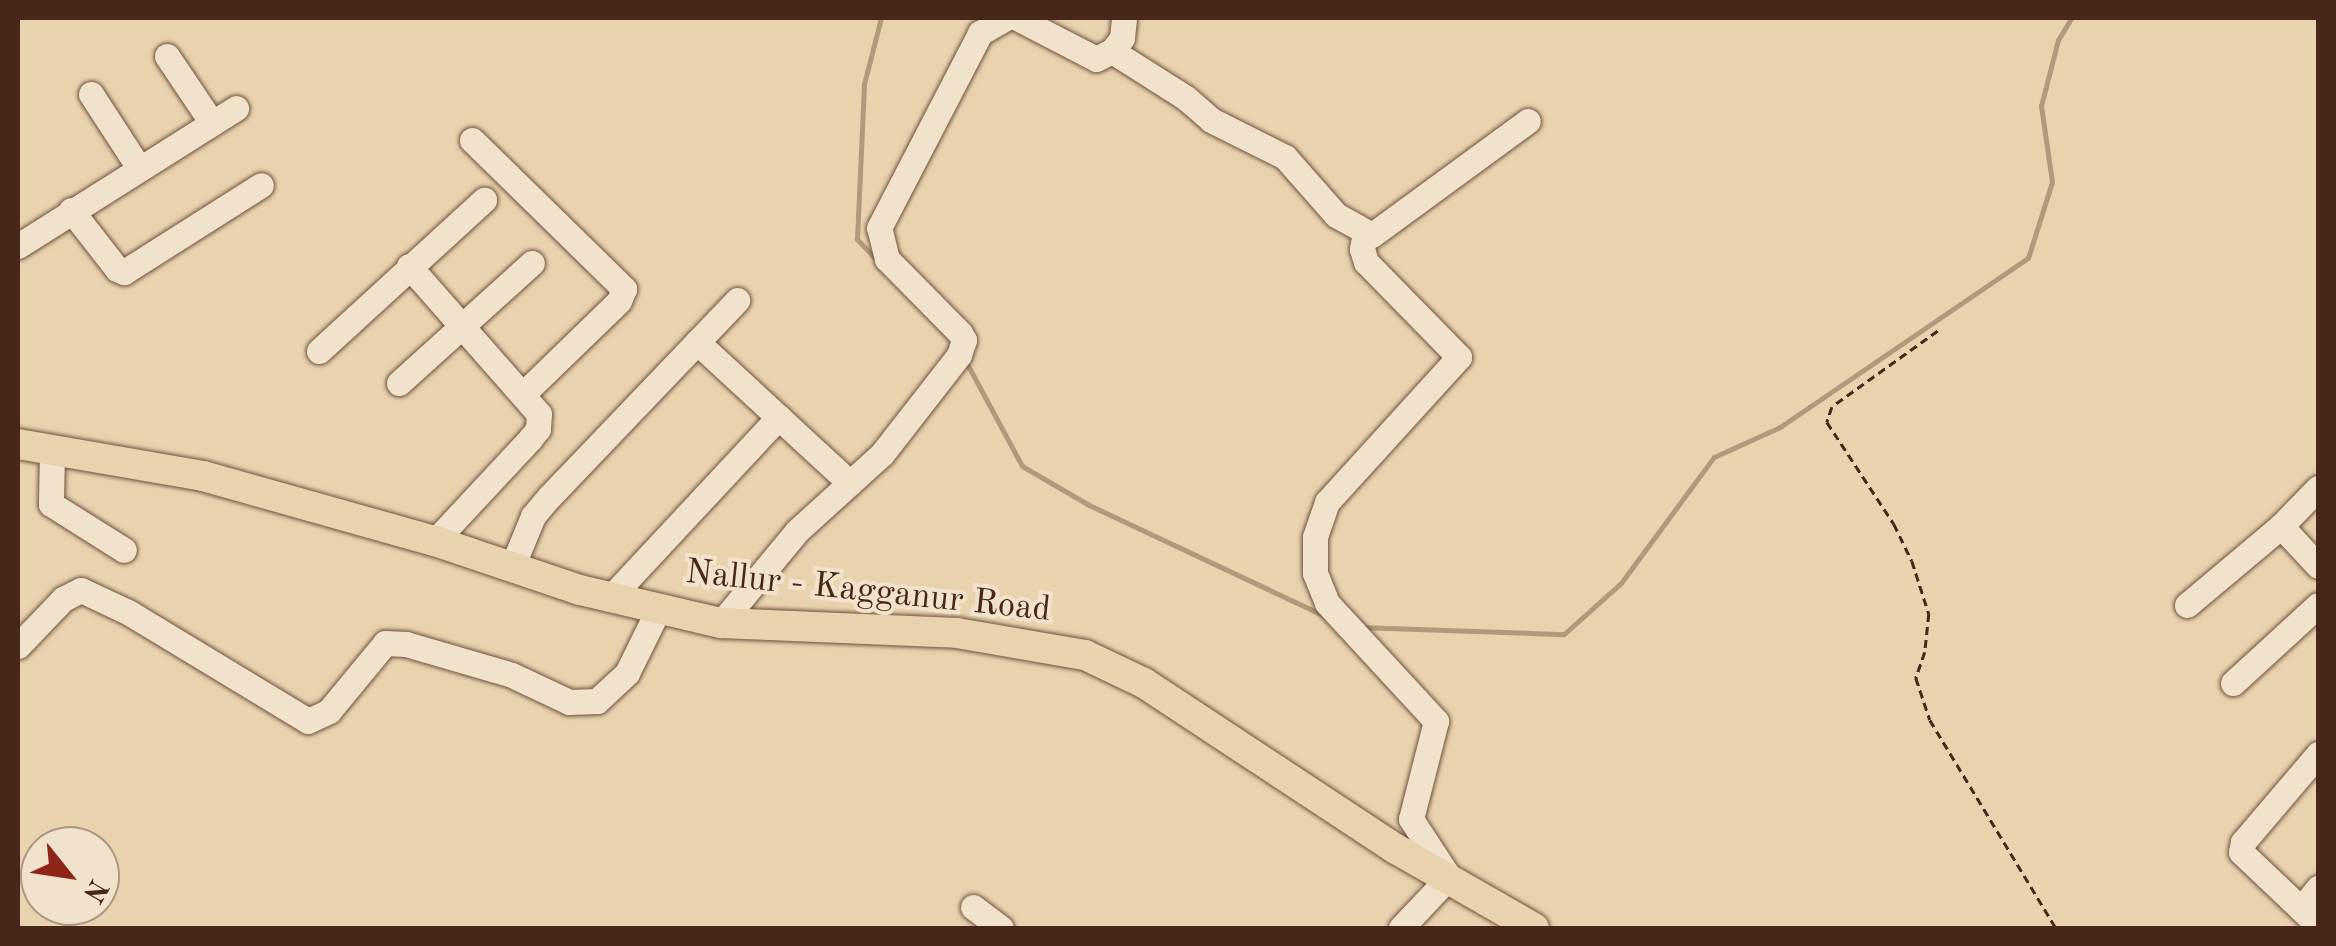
<!DOCTYPE html>
<style>
body{margin:0}
#map{position:relative;width:2336px;height:946px;overflow:hidden;background:#e9d3af;font-family:"Old Standard TT",serif}
div>[style]{position:absolute}
.stream>*{height:5px;margin:-2.5px;padding:0 2.5px;transform-origin:2.5px;border-radius:2.5px;background:#b2987c}
.path>*{height:2.5px;margin-top:-1.25px;transform-origin:0;background:repeating-linear-gradient(90deg,#482619 0 8px,transparent 0 13px)}
.roads{filter:drop-shadow(0 0 2px #70513e) drop-shadow(0 0 2px #70513e)}
.minor>*{height:25px;margin:-12.5px;padding:0 12.5px;transform-origin:12.5px;border-radius:12.5px;background:#f1e2cb}
.major>*{height:30px;margin:-15px;padding:0 15px;transform-origin:15px;border-radius:15px;background:#e9d3af}
span{translate:-50% -50%;white-space:nowrap;text-align:center;line-height:1.15;-webkit-text-stroke:8px #f1e2cb;paint-order:stroke}
.street-label{font-size:35px;color:#482619}
.frame{position:absolute;inset:0;border:20px solid #482619;pointer-events:none}
.north{position:absolute;left:20px;top:826px;width:100px;height:100px;box-sizing:border-box;background:#f1e2cb;border:2px solid #ad9784;border-radius:50%;rotate:120deg;font-size:28px;font-weight:700;line-height:40px;text-align:center;color:#482619}
.north::after{content:'';display:block;margin:auto;width:35px;height:45px;background:#8f2418;clip-path:polygon(50% 0,100% 100%,50% 72%,0 100%)}
</style>
<div id="map">
<div class="stream">
<div style="left:876px;top:259px;width:28px;rotate:-134deg"></div>
<div style="left:857px;top:239px;width:155px;rotate:-87.4deg"></div>
<div style="left:864px;top:84px;width:68px;rotate:-75.6deg"></div>
<div style="left:965px;top:360px;width:120px;rotate:61.7deg"></div>
<div style="left:1022px;top:466px;width:78px;rotate:30.2deg"></div>
<div style="left:1089px;top:505px;width:261px;rotate:25.2deg"></div>
<div style="left:1359px;top:627px;width:205px;rotate:2deg"></div>
<div style="left:1564px;top:634px;width:76px;rotate:-41.8deg"></div>
<div style="left:1621px;top:583px;width:157px;rotate:-53.6deg"></div>
<div style="left:1714px;top:457px;width:72px;rotate:-24.4deg"></div>
<div style="left:1780px;top:427px;width:300px;rotate:-34.3deg"></div>
<div style="left:2028px;top:258px;width:80px;rotate:-72.5deg"></div>
<div style="left:2052px;top:182px;width:77px;rotate:-98.2deg"></div>
<div style="left:2041px;top:106px;width:68px;rotate:-75.6deg"></div>
<div style="left:2058px;top:40px;width:26px;rotate:-59deg"></div>
</div>
<div class="path">
<div style="left:1938px;top:331px;width:130px;rotate:144.4deg"></div>
<div style="left:1832px;top:407px;width:16px;rotate:108deg"></div>
<div style="left:1827px;top:422px;width:122px;rotate:56.7deg"></div>
<div style="left:1894px;top:524px;width:41px;rotate:64.1deg"></div>
<div style="left:1912px;top:561px;width:56px;rotate:72.2deg"></div>
<div style="left:1929px;top:614px;width:38px;rotate:96deg"></div>
<div style="left:1925px;top:652px;width:28px;rotate:109deg"></div>
<div style="left:1916px;top:678px;width:44px;rotate:71.6deg"></div>
<div style="left:1930px;top:720px;width:243px;rotate:58.8deg"></div>
</div>
<div class="roads">
<div class="minor">
<div style="left:1017px;top:18px;width:89px;rotate:27.4deg"></div>
<div style="left:1096px;top:59px;width:18px;rotate:-27deg"></div>
<div style="left:1112px;top:51px;width:16px;rotate:-52deg"></div>
<div style="left:1122px;top:38px;width:20px;rotate:-84deg"></div>
<div style="left:1112px;top:51px;width:88px;rotate:32.4deg"></div>
<div style="left:1186px;top:98px;width:33px;rotate:41deg"></div>
<div style="left:1211px;top:120px;width:83px;rotate:26.6deg"></div>
<div style="left:1285px;top:157px;width:77px;rotate:48.7deg"></div>
<div style="left:1336px;top:215px;width:41px;rotate:29.1deg"></div>
<div style="left:1372px;top:235px;width:193px;rotate:-36.2deg"></div>
<div style="left:167px;top:56px;width:81px;rotate:56.1deg"></div>
<div style="left:91px;top:94px;width:88px;rotate:57deg"></div>
<div style="left:472px;top:140px;width:213px;rotate:44.4deg"></div>
<div style="left:624px;top:289px;width:13px;rotate:113deg"></div>
<div style="left:619px;top:301px;width:132px;rotate:135.9deg"></div>
<div style="left:71px;top:210px;width:75px;rotate:52.1deg"></div>
<div style="left:117px;top:269px;width:8px;rotate:23deg"></div>
<div style="left:124px;top:272px;width:162px;rotate:-32.4deg"></div>
<div style="left:1365px;top:233px;width:16px;rotate:101deg"></div>
<div style="left:1362px;top:249px;width:14px;rotate:73deg"></div>
<div style="left:1366px;top:262px;width:133px;rotate:45.6deg"></div>
<div style="left:1459px;top:357px;width:196px;rotate:132.3deg"></div>
<div style="left:1327px;top:502px;width:37px;rotate:109deg"></div>
<div style="left:1315px;top:537px;width:36px;rotate:90deg"></div>
<div style="left:1315px;top:573px;width:32px;rotate:68deg"></div>
<div style="left:1327px;top:603px;width:161px;rotate:47.3deg"></div>
<div style="left:1436px;top:721px;width:101px;rotate:104.3deg"></div>
<div style="left:1411px;top:819px;width:69px;rotate:56.8deg"></div>
<div style="left:1449px;top:877px;width:70px;rotate:133.3deg"></div>
<div style="left:18px;top:246px;width:258px;rotate:-32.3deg"></div>
<div style="left:409px;top:266px;width:197px;rotate:48.7deg"></div>
<div style="left:539px;top:414px;width:15px;rotate:94deg"></div>
<div style="left:538px;top:429px;width:13px;rotate:129deg"></div>
<div style="left:530px;top:439px;width:139px;rotate:133deg"></div>
<div style="left:697px;top:342px;width:208px;rotate:42.7deg"></div>
<div style="left:319px;top:351px;width:224px;rotate:-42.5deg"></div>
<div style="left:399px;top:383px;width:179px;rotate:-42.1deg"></div>
<div style="left:52px;top:450px;width:54px;rotate:91.1deg"></div>
<div style="left:51px;top:504px;width:86px;rotate:32.2deg"></div>
<div style="left:2318px;top:488px;width:53px;rotate:134.2deg"></div>
<div style="left:2281px;top:526px;width:54px;rotate:47.2deg"></div>
<div style="left:512px;top:567px;width:55px;rotate:-67.6deg"></div>
<div style="left:533px;top:516px;width:26px;rotate:-50deg"></div>
<div style="left:550px;top:496px;width:271px;rotate:-46.3deg"></div>
<div style="left:611px;top:597px;width:246px;rotate:-47deg"></div>
<div style="left:2187px;top:605px;width:123px;rotate:-40deg"></div>
<div style="left:721px;top:623px;width:119px;rotate:-50.4deg"></div>
<div style="left:797px;top:531px;width:115px;rotate:-42.2deg"></div>
<div style="left:882px;top:454px;width:125px;rotate:-52.1deg"></div>
<div style="left:959px;top:355px;width:16px;rotate:-72deg"></div>
<div style="left:964px;top:340px;width:8px;rotate:-120deg"></div>
<div style="left:960px;top:333px;width:104px;rotate:-134.6deg"></div>
<div style="left:887px;top:259px;width:32px;rotate:-104deg"></div>
<div style="left:879px;top:228px;width:220px;rotate:-62.6deg"></div>
<div style="left:980px;top:33px;width:30px;rotate:-30deg"></div>
<div style="left:18px;top:646px;width:65px;rotate:-46.2deg"></div>
<div style="left:63px;top:599px;width:20px;rotate:-27deg"></div>
<div style="left:81px;top:590px;width:52px;rotate:25.1deg"></div>
<div style="left:128px;top:612px;width:210px;rotate:31.2deg"></div>
<div style="left:308px;top:721px;width:23px;rotate:-25deg"></div>
<div style="left:329px;top:711px;width:88px;rotate:-50.5deg"></div>
<div style="left:385px;top:643px;width:21px;rotate:3deg"></div>
<div style="left:406px;top:644px;width:110px;rotate:16.3deg"></div>
<div style="left:512px;top:675px;width:63px;rotate:25.3deg"></div>
<div style="left:569px;top:702px;width:28px;rotate:-2deg"></div>
<div style="left:597px;top:701px;width:41px;rotate:-43deg"></div>
<div style="left:627px;top:673px;width:72px;rotate:-63.8deg"></div>
<div style="left:2233px;top:683px;width:115px;rotate:-42.5deg"></div>
<div style="left:2318px;top:754px;width:116px;rotate:130.4deg"></div>
<div style="left:2243px;top:842px;width:10px;rotate:101deg"></div>
<div style="left:2241px;top:852px;width:106px;rotate:43.5deg"></div>
<div style="left:973px;top:907px;width:35px;rotate:37deg"></div>
<div style="left:2301px;top:909px;width:27px;rotate:-51deg"></div>
</div>
<div class="major">
<div style="left:18px;top:444px;width:188px;rotate:9.8deg"></div>
<div style="left:203px;top:476px;width:241px;rotate:15.7deg"></div>
<div style="left:435px;top:541px;width:153px;rotate:18.7deg"></div>
<div style="left:580px;top:590px;width:145px;rotate:13.2deg"></div>
<div style="left:721px;top:623px;width:236px;rotate:2.4deg"></div>
<div style="left:957px;top:633px;width:130px;rotate:9.8deg"></div>
<div style="left:1085px;top:655px;width:65px;rotate:25.4deg"></div>
<div style="left:1144px;top:683px;width:302px;rotate:33.4deg"></div>
<div style="left:1396px;top:849px;width:159px;rotate:29.8deg"></div>
</div>
</div>
<div class="street-label">
<span style="left:868px;top:592px;rotate:6deg">Nallur - Kagganur Road</span>
</div>
<div class="frame"></div>
<div class="north">N</div>
</div>
